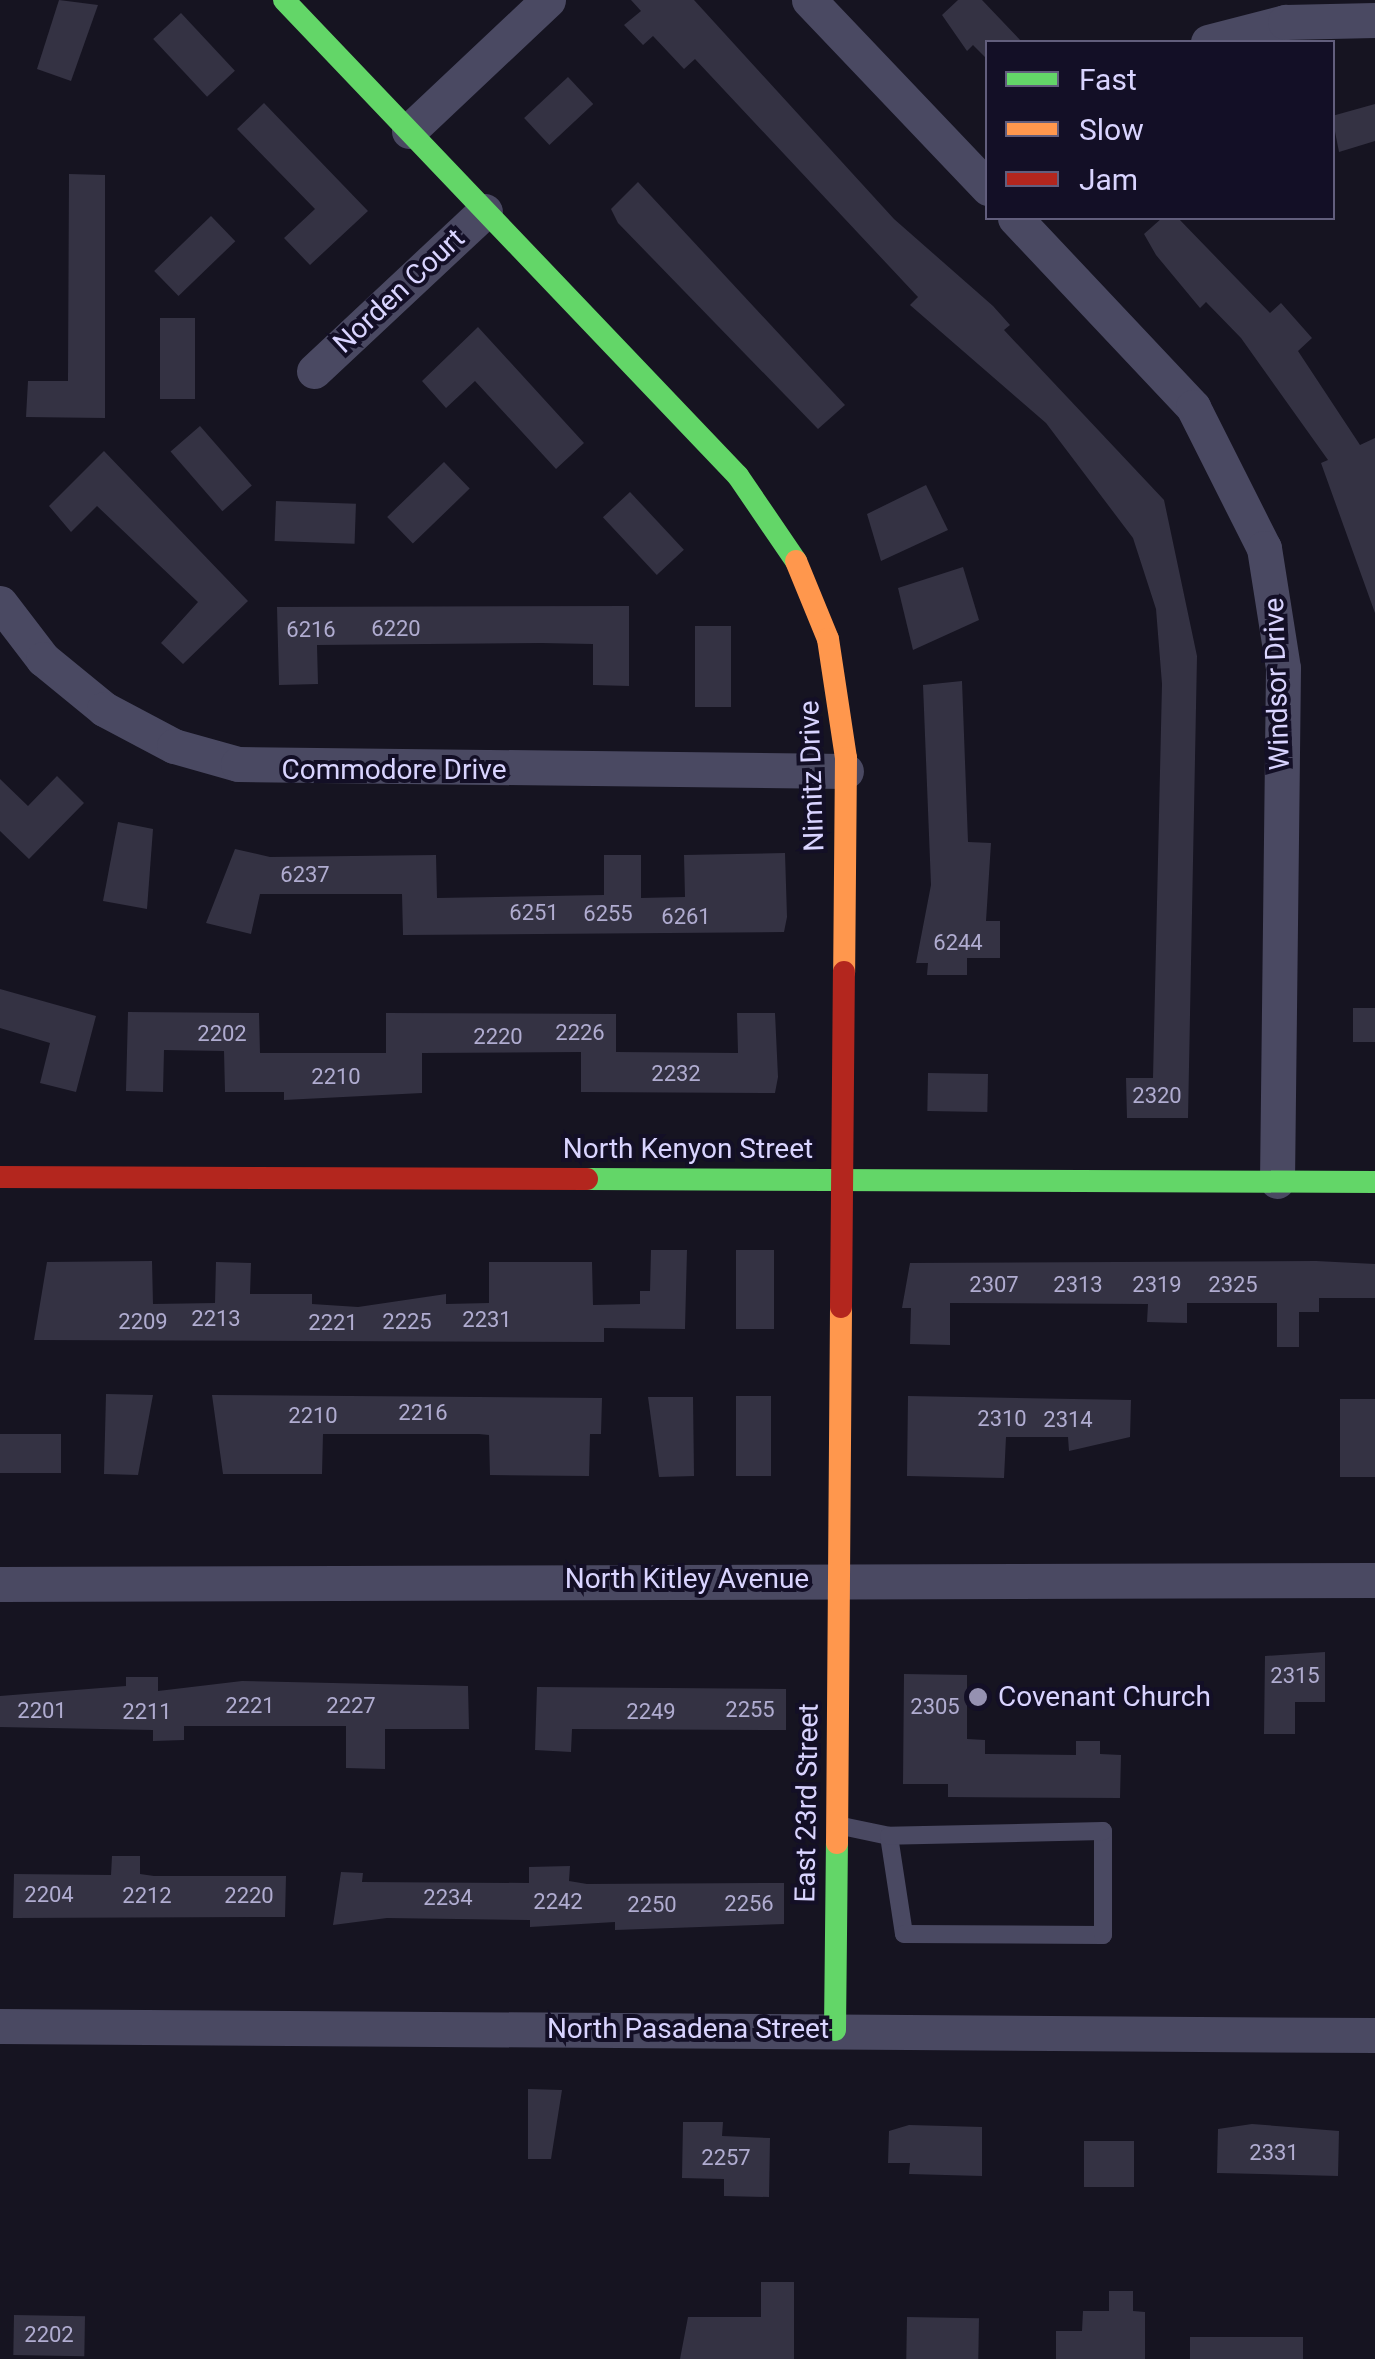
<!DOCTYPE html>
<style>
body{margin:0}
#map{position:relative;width:1375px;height:2359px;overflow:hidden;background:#161421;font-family:Roboto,sans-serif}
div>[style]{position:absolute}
.building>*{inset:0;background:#343243;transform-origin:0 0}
.lane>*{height:18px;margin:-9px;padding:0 9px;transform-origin:9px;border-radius:9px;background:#4a4962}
.street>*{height:35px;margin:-17.5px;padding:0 17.5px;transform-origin:17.5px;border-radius:17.5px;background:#4a4962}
.fast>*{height:22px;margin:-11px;padding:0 11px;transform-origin:11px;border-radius:11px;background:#63d668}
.slow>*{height:22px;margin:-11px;padding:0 11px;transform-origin:11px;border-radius:11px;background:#ff974d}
.jam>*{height:22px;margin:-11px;padding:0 11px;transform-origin:11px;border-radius:11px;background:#b3261e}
.dots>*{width:28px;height:28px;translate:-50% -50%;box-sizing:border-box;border:5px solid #130f26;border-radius:50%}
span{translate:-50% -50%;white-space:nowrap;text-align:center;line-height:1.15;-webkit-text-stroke:8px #130f26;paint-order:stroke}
.number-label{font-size:22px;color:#b0acd0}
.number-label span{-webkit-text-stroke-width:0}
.street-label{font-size:28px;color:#d9d4ff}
.poi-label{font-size:28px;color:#d9d4ff}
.left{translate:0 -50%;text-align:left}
.legend{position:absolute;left:985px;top:40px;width:350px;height:180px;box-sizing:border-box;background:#130f26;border:2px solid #625e7d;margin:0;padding:12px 18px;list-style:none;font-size:30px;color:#d9d4ff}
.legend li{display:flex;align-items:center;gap:20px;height:50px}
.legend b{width:50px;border:2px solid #625e7d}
</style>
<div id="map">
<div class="building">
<div style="clip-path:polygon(59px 0,98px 5px,71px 81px,37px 69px)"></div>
<div style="clip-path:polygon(631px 0,694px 0,894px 219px,993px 306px,1010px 325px,1004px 330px,1164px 500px,1197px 656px,1188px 1118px,1127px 1118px,1126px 1078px,1153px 1078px,1162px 684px,1156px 609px,1133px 538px,1046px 423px,910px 305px,918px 297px,695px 59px,684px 69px,653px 36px,643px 45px,624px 25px,641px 11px)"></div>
<div style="clip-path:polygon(958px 0,982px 0,1022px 42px,988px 42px,985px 57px,973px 45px,967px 51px,942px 15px)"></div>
<div style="left:181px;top:13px;width:79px;height:38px;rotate:47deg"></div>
<div style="left:568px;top:77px;width:37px;height:60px;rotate:47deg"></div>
<div style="clip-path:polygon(264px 103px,368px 211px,310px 265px,284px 238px,315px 209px,237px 129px)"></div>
<div style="clip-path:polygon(1375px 104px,1375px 141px,1339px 152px,1332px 116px)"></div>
<div style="clip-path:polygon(69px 174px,105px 175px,105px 418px,26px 417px,28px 381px,68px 381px)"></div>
<div style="clip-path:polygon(638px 182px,845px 405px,818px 429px,618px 223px,611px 209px)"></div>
<div style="left:211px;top:216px;width:35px;height:79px;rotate:46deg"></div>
<div style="clip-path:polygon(1162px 218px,1178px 218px,1270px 313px,1281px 303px,1312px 338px,1298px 351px,1360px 445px,1375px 438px,1375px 613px,1321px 463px,1328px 460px,1241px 338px,1206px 302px,1200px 308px,1156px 255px,1144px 234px)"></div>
<div style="left:160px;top:318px;width:35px;height:81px"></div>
<div style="clip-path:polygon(478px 327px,584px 443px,556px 469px,475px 381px,446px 408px,422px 381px)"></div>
<div style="left:200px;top:426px;width:79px;height:39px;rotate:49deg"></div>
<div style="clip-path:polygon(104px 451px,248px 601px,183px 664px,161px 643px,198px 602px,97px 506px,71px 532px,49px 506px)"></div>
<div style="left:444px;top:462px;width:37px;height:79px;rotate:46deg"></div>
<div style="clip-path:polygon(926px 485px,948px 530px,881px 561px,867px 514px)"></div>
<div style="left:630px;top:492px;width:79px;height:37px;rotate:47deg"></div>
<div style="left:276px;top:501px;width:80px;height:40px;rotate:2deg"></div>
<div style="clip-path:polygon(963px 567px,979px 620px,913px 650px,898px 588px)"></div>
<div style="clip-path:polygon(629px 606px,629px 686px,593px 685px,593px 644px,541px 643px,317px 645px,318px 684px,279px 685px,277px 607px)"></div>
<div style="left:695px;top:626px;width:36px;height:81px"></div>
<div style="clip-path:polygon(962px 681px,968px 842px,991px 843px,986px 921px,1000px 921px,1000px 958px,967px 958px,967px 975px,927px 975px,928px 963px,916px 963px,931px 885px,923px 685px)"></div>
<div style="clip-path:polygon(57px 776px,84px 803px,29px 859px,0 831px,0 779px,28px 806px)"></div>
<div style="clip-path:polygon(118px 822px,153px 829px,147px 909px,103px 901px)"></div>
<div style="clip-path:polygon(235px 849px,270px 857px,436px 855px,437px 898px,604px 895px,604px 855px,641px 855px,641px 898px,685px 897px,684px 855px,785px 853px,787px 917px,784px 932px,403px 935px,402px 894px,260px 894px,251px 934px,206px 923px)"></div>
<div style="clip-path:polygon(0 989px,96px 1016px,76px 1092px,40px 1083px,50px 1043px,0 1028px)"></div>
<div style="left:1353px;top:1008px;width:22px;height:34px"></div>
<div style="clip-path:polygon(128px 1012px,259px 1013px,260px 1053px,386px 1053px,386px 1013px,616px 1014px,616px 1052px,738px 1053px,737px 1013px,775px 1013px,778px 1077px,775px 1093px,581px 1092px,581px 1052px,422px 1053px,422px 1093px,284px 1100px,284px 1092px,225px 1092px,224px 1051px,164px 1050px,163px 1092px,126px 1091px)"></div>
<div style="left:928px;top:1073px;width:60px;height:38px;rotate:1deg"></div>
<div style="clip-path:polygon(651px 1250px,687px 1250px,685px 1329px,604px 1328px,604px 1342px,34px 1340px,47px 1262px,152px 1261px,153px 1304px,215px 1303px,216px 1262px,251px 1263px,250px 1294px,312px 1294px,312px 1304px,358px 1307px,446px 1294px,446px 1304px,489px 1303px,489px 1262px,592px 1262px,593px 1305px,640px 1304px,640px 1291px,650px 1291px)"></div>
<div style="left:736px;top:1250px;width:38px;height:79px"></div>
<div style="clip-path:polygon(1316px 1261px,1375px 1264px,1375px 1298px,1319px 1298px,1319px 1312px,1299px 1312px,1299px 1347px,1277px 1347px,1277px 1303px,1187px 1303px,1187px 1323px,1147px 1322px,1148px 1304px,950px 1303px,950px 1345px,910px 1344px,911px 1308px,902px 1308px,910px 1263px)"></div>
<div style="clip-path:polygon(106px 1394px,153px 1395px,138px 1475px,104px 1474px)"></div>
<div style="clip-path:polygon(212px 1395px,602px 1398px,601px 1434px,590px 1434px,589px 1476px,490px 1475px,489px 1435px,479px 1434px,323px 1434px,322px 1474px,223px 1474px)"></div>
<div style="left:736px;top:1396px;width:35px;height:80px"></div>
<div style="clip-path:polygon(908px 1396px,1131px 1400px,1130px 1437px,1069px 1451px,1068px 1437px,1006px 1437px,1004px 1478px,907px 1476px)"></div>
<div style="clip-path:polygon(648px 1397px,693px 1397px,694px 1476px,659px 1477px)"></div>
<div style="left:1340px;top:1399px;width:35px;height:78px"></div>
<div style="left:0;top:1434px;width:61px;height:39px"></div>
<div style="clip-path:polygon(1325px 1652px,1325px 1702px,1295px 1702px,1295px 1734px,1264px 1734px,1265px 1656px)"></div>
<div style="clip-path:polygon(904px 1674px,967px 1675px,967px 1739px,985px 1740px,985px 1754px,1076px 1755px,1076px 1741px,1100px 1741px,1100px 1754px,1121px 1755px,1120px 1798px,948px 1797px,948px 1784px,903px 1784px)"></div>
<div style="clip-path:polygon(126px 1677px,158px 1677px,158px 1691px,242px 1681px,468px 1686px,469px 1729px,385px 1729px,385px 1769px,346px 1768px,346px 1726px,184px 1726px,184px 1740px,153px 1741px,153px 1730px,0 1727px,0 1696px,126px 1686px)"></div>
<div style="clip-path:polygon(537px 1687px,786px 1689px,786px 1730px,572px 1729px,571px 1752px,535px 1750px)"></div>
<div style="clip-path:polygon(112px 1856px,140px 1856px,140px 1874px,154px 1876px,286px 1876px,285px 1917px,13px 1918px,14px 1874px,111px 1875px)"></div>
<div style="clip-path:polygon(570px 1866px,569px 1881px,587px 1884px,784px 1883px,784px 1924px,615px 1930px,615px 1922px,530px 1927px,530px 1920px,387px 1918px,333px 1925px,341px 1872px,363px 1873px,362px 1882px,529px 1883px,529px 1867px)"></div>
<div style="clip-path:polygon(528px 2089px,562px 2090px,551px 2159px,528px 2159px)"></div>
<div style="clip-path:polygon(683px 2122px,723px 2122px,722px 2136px,770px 2138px,769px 2197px,724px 2196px,724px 2179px,682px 2178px)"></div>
<div style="clip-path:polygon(1252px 2124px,1339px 2131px,1338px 2176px,1217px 2173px,1218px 2129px)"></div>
<div style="clip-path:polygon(909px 2125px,982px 2127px,982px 2176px,909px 2174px,910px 2163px,888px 2163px,889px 2131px)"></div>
<div style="left:1084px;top:2141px;width:50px;height:46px"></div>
<div style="clip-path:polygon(761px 2282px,794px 2282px,794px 2359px,680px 2359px,688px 2317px,761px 2317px)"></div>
<div style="clip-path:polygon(1109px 2291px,1133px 2291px,1133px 2311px,1145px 2312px,1145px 2359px,1056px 2359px,1056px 2331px,1082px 2331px,1083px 2311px,1109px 2311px)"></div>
<div style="left:14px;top:2315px;width:71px;height:40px;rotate:1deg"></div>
<div style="left:907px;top:2317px;width:72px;height:42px;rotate:1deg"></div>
<div style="left:1303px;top:2337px;width:22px;height:113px;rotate:90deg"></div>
</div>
<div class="lane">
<div style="left:837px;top:1825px;width:53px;rotate:11.9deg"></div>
<div style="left:889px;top:1836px;width:99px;rotate:81.3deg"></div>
<div style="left:904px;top:1934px;width:199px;rotate:0.3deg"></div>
<div style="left:1103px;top:1935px;width:104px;rotate:-90deg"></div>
<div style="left:1103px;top:1831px;width:214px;rotate:178.7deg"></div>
</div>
<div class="street">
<div style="left:809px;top:0;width:260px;rotate:46.4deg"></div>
<div style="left:1208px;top:42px;width:80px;rotate:-14.6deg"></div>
<div style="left:1285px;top:22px;width:90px;rotate:-1.3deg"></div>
<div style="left:409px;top:131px;width:191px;rotate:-43.3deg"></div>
<div style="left:1015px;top:218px;width:260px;rotate:46.7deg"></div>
<div style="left:1193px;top:407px;width:158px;rotate:63.3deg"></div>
<div style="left:1264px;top:548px;width:121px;rotate:81deg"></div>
<div style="left:1283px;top:668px;width:513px;rotate:90.67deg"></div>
<div style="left:314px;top:371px;width:234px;rotate:-43.1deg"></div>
<div style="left:0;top:603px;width:71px;rotate:52.5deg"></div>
<div style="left:43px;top:659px;width:79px;rotate:39.3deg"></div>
<div style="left:104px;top:709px;width:79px;rotate:27.9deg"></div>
<div style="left:174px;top:746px;width:66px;rotate:15.7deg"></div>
<div style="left:238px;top:764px;width:608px;rotate:0.66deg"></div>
<div style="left:0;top:1584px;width:1375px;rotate:-0.17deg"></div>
<div style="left:0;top:2026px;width:1375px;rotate:0.38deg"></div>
</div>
<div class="fast">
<div style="left:284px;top:0;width:658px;rotate:46.36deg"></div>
<div style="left:738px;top:476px;width:103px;rotate:55.7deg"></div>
<div style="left:587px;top:1179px;width:788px;rotate:0.22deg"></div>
<div style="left:835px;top:2030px;width:187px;rotate:-89.4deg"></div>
</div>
<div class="slow">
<div style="left:796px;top:561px;width:84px;rotate:67.7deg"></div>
<div style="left:828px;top:639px;width:120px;rotate:81.4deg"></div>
<div style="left:846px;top:758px;width:214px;rotate:90.5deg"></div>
<div style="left:837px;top:1843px;width:536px;rotate:-89.57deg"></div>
</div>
<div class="jam">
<div style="left:0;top:1177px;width:587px;rotate:0.2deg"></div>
<div style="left:841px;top:1307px;width:335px;rotate:-89.5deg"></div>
</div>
<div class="dots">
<div style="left:978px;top:1697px;background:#9591b1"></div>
</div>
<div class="number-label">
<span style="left:396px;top:629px">6220</span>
<span style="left:311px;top:630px">6216</span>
<span style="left:305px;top:875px">6237</span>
<span style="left:534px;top:913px">6251</span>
<span style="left:608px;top:914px">6255</span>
<span style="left:686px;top:917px">6261</span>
<span style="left:958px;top:943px">6244</span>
<span style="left:580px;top:1033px">2226</span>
<span style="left:222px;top:1034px">2202</span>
<span style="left:498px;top:1037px">2220</span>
<span style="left:676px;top:1074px">2232</span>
<span style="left:336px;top:1077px">2210</span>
<span style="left:1157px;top:1096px">2320</span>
<span style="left:994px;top:1285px">2307</span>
<span style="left:1078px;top:1285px">2313</span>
<span style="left:1157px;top:1285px">2319</span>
<span style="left:1233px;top:1285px">2325</span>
<span style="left:216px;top:1319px">2213</span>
<span style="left:487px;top:1320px">2231</span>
<span style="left:143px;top:1322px">2209</span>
<span style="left:407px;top:1322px">2225</span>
<span style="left:333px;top:1323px">2221</span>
<span style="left:423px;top:1413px">2216</span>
<span style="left:313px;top:1416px">2210</span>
<span style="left:1002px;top:1419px">2310</span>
<span style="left:1068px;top:1420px">2314</span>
<span style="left:1295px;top:1676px">2315</span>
<span style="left:250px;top:1706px">2221</span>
<span style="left:351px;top:1706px">2227</span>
<span style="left:935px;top:1707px">2305</span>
<span style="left:750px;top:1710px">2255</span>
<span style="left:42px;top:1711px">2201</span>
<span style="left:147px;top:1712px">2211</span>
<span style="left:651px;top:1712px">2249</span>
<span style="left:49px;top:1895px">2204</span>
<span style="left:147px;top:1896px">2212</span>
<span style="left:249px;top:1896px">2220</span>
<span style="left:448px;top:1898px">2234</span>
<span style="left:558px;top:1902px">2242</span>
<span style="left:749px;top:1904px">2256</span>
<span style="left:652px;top:1905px">2250</span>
<span style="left:1274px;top:2153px">2331</span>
<span style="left:726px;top:2158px">2257</span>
<span style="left:49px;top:2335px">2202</span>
</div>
<div class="street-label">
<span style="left:399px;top:291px;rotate:-43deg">Norden Court</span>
<span style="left:1277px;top:684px;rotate:-92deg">Windsor Drive</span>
<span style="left:394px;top:770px">Commodore Drive</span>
<span style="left:812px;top:776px;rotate:-92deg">Nimitz Drive</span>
<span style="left:688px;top:1149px">North Kenyon Street</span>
<span style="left:687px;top:1579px">North Kitley Avenue</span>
<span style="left:807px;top:1803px;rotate:-89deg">East 23rd Street</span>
<span style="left:688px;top:2029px">North Pasadena Street</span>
</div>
<div class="poi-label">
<span class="left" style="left:998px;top:1697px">Covenant Church</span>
</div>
<ul class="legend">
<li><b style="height:12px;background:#63d668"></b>Fast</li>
<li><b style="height:12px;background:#ff974d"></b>Slow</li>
<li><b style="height:12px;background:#b3261e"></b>Jam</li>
</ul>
</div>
